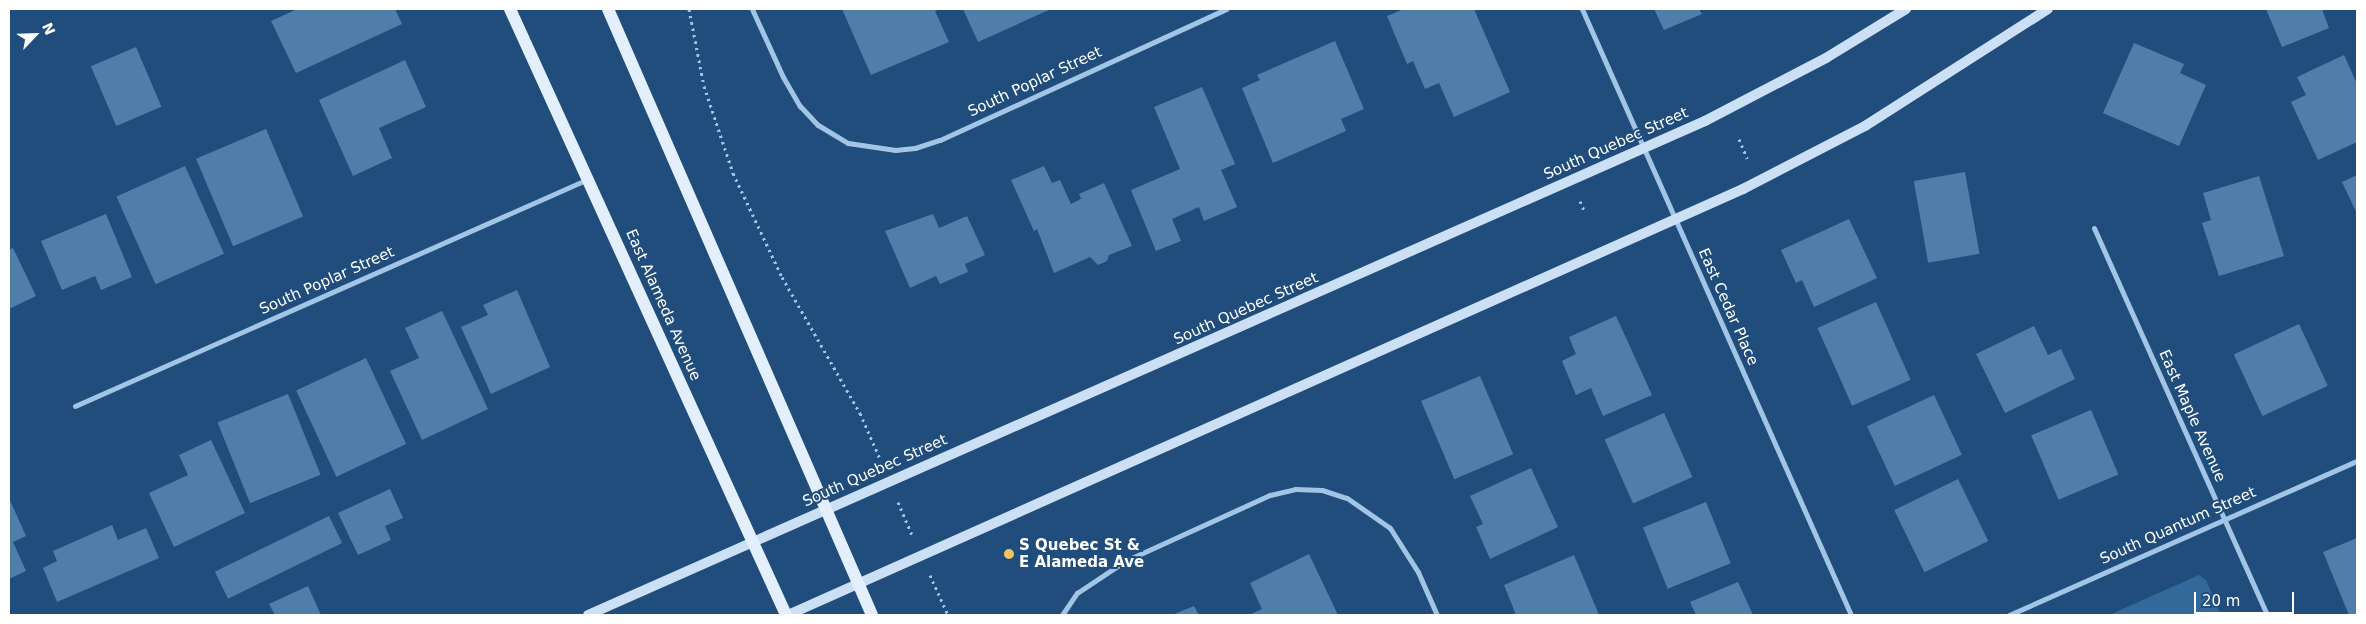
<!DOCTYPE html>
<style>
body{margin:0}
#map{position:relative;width:2366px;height:624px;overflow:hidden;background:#204d7c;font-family:"DejaVu Sans",sans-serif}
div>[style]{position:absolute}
.green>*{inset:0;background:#33689a}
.building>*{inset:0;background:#517ea9;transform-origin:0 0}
.path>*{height:3px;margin-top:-1.5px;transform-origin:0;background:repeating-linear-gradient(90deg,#a2c5e6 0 2.5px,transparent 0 6.5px)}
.street>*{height:5px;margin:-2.5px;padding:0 2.5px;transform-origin:2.5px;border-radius:2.5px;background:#a2c5e6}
.secondary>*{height:10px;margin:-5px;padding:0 5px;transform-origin:5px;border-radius:5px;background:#cce0f5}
.primary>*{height:12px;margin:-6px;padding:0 6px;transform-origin:6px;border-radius:6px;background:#e4effd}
.dots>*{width:14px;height:14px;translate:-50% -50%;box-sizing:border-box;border:2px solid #204d7c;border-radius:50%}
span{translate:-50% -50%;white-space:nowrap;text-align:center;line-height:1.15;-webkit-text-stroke:4px #204d7c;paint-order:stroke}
.street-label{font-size:15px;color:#fff}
.poi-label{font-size:15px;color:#fff;font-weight:700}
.left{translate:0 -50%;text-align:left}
.frame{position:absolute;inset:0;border:10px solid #fff;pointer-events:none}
.north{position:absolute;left:10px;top:10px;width:50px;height:50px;-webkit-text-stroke:4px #204d7c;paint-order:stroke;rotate:66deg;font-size:14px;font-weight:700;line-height:20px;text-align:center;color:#fff}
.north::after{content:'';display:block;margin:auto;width:18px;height:22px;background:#fff;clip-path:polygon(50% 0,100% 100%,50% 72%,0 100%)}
.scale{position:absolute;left:2194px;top:592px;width:100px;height:22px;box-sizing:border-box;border:2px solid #fff;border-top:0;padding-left:6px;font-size:15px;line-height:18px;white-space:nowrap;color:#fff;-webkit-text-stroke:4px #204d7c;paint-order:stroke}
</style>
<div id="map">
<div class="green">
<div style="clip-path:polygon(2199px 575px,2206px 580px,2221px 615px,2109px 615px)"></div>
</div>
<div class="building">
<div style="clip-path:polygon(297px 9px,395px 9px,402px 24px,296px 73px,271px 21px)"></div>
<div style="clip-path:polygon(842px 9px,941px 9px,935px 11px,949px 42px,871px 75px)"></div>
<div style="clip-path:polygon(963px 9px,1051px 9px,978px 42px)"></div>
<div style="clip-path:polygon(1404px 9px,1474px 9px,1510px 92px,1454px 117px,1439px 83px,1425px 89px,1413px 61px,1407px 64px,1387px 16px)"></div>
<div style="clip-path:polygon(1654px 9px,1699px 9px,1702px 14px,1664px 30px)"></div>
<div style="clip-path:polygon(2266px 9px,2322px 9px,2329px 28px,2282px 47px)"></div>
<div style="clip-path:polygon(1335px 41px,1364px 109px,1341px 119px,1346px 131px,1273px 163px,1242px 88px,1260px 80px,1257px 75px)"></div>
<div style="clip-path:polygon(2134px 43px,2184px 64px,2180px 73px,2206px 85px,2179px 146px,2103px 113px)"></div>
<div style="left:136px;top:47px;width:65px;height:49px;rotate:67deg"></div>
<div style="clip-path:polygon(2344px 55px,2357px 84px,2357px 142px,2318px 160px,2291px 102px,2306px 95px,2297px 77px)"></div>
<div style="clip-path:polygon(405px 60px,426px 107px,379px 128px,392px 158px,353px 176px,319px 100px)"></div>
<div style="clip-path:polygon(1202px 87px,1235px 164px,1221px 170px,1237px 207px,1204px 221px,1199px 207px,1172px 219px,1181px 241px,1156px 251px,1131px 190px,1180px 169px,1154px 107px)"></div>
<div style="left:266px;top:129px;width:95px;height:76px;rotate:67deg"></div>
<div style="left:185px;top:166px;width:96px;height:75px;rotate:66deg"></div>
<div style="clip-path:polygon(1044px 166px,1052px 183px,1060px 180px,1071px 204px,1081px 199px,1079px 194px,1104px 183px,1132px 246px,1109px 255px,1107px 261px,1098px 265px,1090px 257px,1054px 273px,1037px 229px,1034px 231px,1011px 180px)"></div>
<div style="left:1965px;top:172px;width:83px;height:52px;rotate:80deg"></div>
<div style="clip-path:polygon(2357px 175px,2357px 214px,2342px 182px)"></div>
<div style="clip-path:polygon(2259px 176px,2284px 256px,2219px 276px,2202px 223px,2211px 220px,2203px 193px)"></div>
<div style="clip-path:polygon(106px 214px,132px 277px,101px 290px,95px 276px,62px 290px,41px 241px)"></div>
<div style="clip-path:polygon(933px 214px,939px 228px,967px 216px,985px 255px,965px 264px,968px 272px,940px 284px,936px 276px,910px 288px,885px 231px)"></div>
<div style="clip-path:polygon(1849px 219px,1877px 278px,1814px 307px,1802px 280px,1796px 283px,1781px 250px)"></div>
<div style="clip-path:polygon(13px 248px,36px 296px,9px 309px,9px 250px)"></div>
<div style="clip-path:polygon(517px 290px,550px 367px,491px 394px,461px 327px,488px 315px,483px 305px)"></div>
<div style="left:1876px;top:302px;width:85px;height:64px;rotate:66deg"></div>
<div style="clip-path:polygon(442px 311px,488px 409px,422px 440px,390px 371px,419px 358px,405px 328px)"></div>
<div style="clip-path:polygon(1616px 316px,1652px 395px,1603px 416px,1591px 388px,1576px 395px,1562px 361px,1576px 354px,1569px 337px)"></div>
<div style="left:2299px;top:324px;width:68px;height:72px;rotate:65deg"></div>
<div style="clip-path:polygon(2034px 326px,2048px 355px,2061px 349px,2075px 379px,2005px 413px,1976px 354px)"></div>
<div style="left:366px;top:358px;width:95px;height:77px;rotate:65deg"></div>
<div style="left:1480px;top:376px;width:85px;height:64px;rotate:67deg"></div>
<div style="left:288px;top:394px;width:87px;height:76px;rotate:68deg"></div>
<div style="left:1934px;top:395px;width:66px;height:74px;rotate:65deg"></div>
<div style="left:2091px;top:410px;width:70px;height:65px;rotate:67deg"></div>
<div style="left:1664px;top:413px;width:70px;height:65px;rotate:66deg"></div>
<div style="clip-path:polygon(211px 440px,245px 513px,174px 547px,149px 493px,188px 475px,179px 455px)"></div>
<div style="clip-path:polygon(1531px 468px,1558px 527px,1490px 559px,1476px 527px,1483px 524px,1470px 496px)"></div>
<div style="left:1958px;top:479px;width:69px;height:71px;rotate:64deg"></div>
<div style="clip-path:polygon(390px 489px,403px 518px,385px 526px,391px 540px,358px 555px,338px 513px)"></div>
<div style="clip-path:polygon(9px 498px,26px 536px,13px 542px,26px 571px,9px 579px)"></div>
<div style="left:1706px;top:502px;width:66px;height:68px;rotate:68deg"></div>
<div style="left:329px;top:516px;width:30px;height:127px;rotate:64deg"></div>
<div style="clip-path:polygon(112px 525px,118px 540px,146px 528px,159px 558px,57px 602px,43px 568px,57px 561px,53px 551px)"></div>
<div style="clip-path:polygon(2357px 538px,2357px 614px,2349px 615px,2323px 552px)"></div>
<div style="clip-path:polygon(1309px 554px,1338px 615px,1249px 615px,1262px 609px,1250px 583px)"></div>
<div style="clip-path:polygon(1574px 555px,1599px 615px,1516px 615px,1504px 585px)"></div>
<div style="clip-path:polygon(1738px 582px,1753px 615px,1696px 615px,1690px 602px)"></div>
<div style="clip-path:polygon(308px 586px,321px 615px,275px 615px,269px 604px)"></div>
<div style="clip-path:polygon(1194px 606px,1199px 615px,1172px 615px)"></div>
</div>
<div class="path">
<div style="left:689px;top:9px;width:78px;rotate:79deg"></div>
<div style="left:704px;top:86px;width:92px;rotate:71.6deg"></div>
<div style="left:733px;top:173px;width:115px;rotate:64.8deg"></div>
<div style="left:782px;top:277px;width:157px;rotate:60.2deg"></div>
<div style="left:860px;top:413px;width:52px;rotate:66.4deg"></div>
<div style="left:1739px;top:139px;width:21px;rotate:67deg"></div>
<div style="left:1580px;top:201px;width:12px;rotate:66deg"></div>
<div style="left:898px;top:502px;width:36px;rotate:67deg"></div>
<div style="left:930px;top:575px;width:44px;rotate:65.8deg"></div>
</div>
<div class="street">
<div style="left:752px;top:9px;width:75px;rotate:65.5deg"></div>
<div style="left:783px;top:77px;width:34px;rotate:60deg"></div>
<div style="left:800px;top:106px;width:26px;rotate:47deg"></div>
<div style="left:818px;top:125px;width:35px;rotate:31deg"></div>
<div style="left:848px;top:143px;width:48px;rotate:8.5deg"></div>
<div style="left:895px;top:150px;width:20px;rotate:-6deg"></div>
<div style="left:915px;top:148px;width:26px;rotate:-18deg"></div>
<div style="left:940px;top:140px;width:315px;rotate:-24.6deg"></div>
<div style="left:1582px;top:9px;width:663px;rotate:66.06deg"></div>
<div style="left:2094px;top:228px;width:424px;rotate:65.9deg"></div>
<div style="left:75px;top:406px;width:561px;rotate:-23.87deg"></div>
<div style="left:1062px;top:615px;width:27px;rotate:-56deg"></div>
<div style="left:1077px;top:593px;width:58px;rotate:-33.7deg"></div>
<div style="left:1125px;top:561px;width:159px;rotate:-24.5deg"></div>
<div style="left:1270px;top:495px;width:26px;rotate:-13deg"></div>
<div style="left:1295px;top:489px;width:27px;rotate:2deg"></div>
<div style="left:1322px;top:490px;width:26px;rotate:18deg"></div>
<div style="left:1347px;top:498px;width:52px;rotate:34.9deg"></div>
<div style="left:1390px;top:528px;width:52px;rotate:57.5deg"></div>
<div style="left:1418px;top:572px;width:47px;rotate:66.2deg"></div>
<div style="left:2009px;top:615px;width:381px;rotate:-23.9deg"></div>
</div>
<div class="secondary">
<div style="left:588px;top:615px;width:1221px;rotate:-23.86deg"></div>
<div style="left:1705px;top:121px;width:136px;rotate:-27.5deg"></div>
<div style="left:1826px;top:58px;width:94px;rotate:-31.5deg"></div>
<div style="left:788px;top:615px;width:1046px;rotate:-24.04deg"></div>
<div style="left:1743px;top:189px;width:137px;rotate:-27.3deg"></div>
<div style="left:1865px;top:126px;width:217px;rotate:-32.6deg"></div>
</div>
<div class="primary">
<div style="left:510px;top:9px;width:666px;rotate:65.51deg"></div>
<div style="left:608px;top:9px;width:661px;rotate:66.46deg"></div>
</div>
<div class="dots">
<div style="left:1009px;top:554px;background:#f3c263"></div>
</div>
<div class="street-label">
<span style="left:1035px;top:82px;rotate:-25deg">South Poplar Street</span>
<span style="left:1616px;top:144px;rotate:-24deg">South Quebec Street</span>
<span style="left:327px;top:281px;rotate:-24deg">South Poplar Street</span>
<span style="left:663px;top:305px;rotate:66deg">East Alameda Avenue</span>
<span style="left:1728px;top:307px;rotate:66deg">East Cedar Place</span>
<span style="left:1246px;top:309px;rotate:-24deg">South Quebec Street</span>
<span style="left:2192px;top:416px;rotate:66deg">East Maple Avenue</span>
<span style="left:875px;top:471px;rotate:-24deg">South Quebec Street</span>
<span style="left:2178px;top:526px;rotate:-24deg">South Quantum Street</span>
</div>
<div class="poi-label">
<span class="left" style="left:1019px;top:554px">S Quebec St &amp;<br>E Alameda Ave</span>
</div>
<div class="frame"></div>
<div class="north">N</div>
<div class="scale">20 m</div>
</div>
